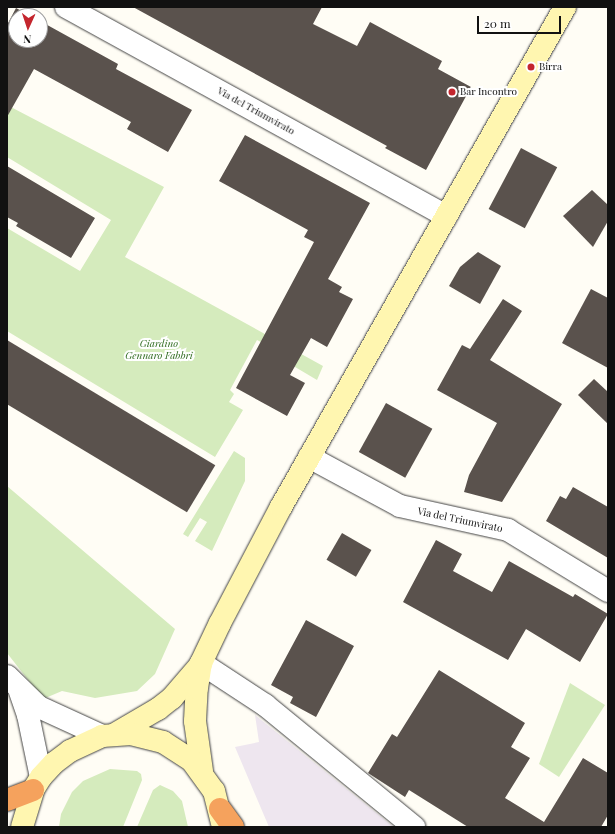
<!DOCTYPE html>
<style>
body{margin:0}
#map{position:relative;width:615px;height:834px;overflow:hidden;background:#fffdf5;font-family:"Playfair Display",serif}
div>[style]{position:absolute}
.industrial>*{inset:0;background:#eee6ef}
.green>*{inset:0;background:#d5ebbd}
.building>*{inset:0;background:#5a524d;transform-origin:0 0}
.roads{filter:drop-shadow(0 0 1px #444) drop-shadow(0 0 1px #444)}
.minor>*{height:22px;margin:-11px;padding:0 11px;transform-origin:11px;border-radius:11px;background:#fff}
.secondary>*{height:22px;margin:-11px;padding:0 11px;transform-origin:11px;border-radius:11px;background:#fff6b0}
.motorway>*{height:22px;margin:-11px;padding:0 11px;transform-origin:11px;border-radius:11px;background:#f5a25d}
.dots>*{width:11px;height:11px;translate:-50% -50%;box-sizing:border-box;border:2px solid #fff;border-radius:50%}
span{translate:-50% -50%;white-space:nowrap;text-align:center;line-height:1.15;-webkit-text-stroke:4px #fff;paint-order:stroke}
.poi-label{font-size:10px;color:#111}
.left{translate:0 -50%;text-align:left}
.street-label{font-size:10px;color:#111}
.park-label{font-size:10px;color:#2f6b1f;font-style:italic}
.frame{position:absolute;inset:0;border:8px solid #111;pointer-events:none}
.north{position:absolute;left:8px;top:8px;width:40px;height:40px;box-sizing:border-box;background:#fff;border:1px solid #a0a0a0;border-radius:50%;rotate:183deg;font-size:11px;font-weight:700;line-height:16px;text-align:center;color:#111}
.north::after{content:'';display:block;margin:auto;width:14px;height:18px;background:#c4262e;clip-path:polygon(50% 0,100% 100%,50% 72%,0 100%)}
.scale{position:absolute;left:477px;top:16px;width:84px;height:18px;box-sizing:border-box;border:2px solid #111;border-top:0;padding-left:5px;font-size:12px;line-height:14px;white-space:nowrap;color:#111;-webkit-text-stroke:3px #fff;paint-order:stroke}
</style>
<div id="map">
<div class="industrial">
<div style="clip-path:polygon(255px 715px,390px 824px,394px 827px,269px 827px,235px 747px,259px 742px)"></div>
</div>
<div class="green">
<div style="clip-path:polygon(7px 105px,164px 187px,125px 257px,323px 366px,317px 380px,290px 364px,287px 355px,257px 340px,230px 390px,234px 394px,229px 402px,243px 410px,215px 457px,7px 331px,7px 228px,80px 271px,111px 220px,7px 157px)"></div>
<div style="clip-path:polygon(234px 451px,245px 458px,245px 481px,212px 551px,195px 541px,207px 522px,200px 518px,188px 537px,183px 534px)"></div>
<div style="clip-path:polygon(7px 486px,175px 629px,155px 674px,137px 691px,95px 698px,62px 691px,43px 699px,7px 653px)"></div>
<div style="clip-path:polygon(570px 683px,605px 705px,559px 777px,539px 764px)"></div>
<div style="clip-path:polygon(110px 769px,137px 771px,141px 774px,142px 780px,123px 827px,59px 827px,61px 814px,72px 792px,83px 781px)"></div>
<div style="clip-path:polygon(160px 785px,173px 791px,182px 801px,188px 827px,137px 827px,153px 790px)"></div>
</div>
<div class="building">
<div style="clip-path:polygon(133px 7px,322px 7px,313px 24px,357px 46px,370px 22px,442px 61px,438px 69px,471px 87px,426px 170px,385px 148px,387px 146px)"></div>
<div style="clip-path:polygon(16px 8px,31px 16px,16px 16px,16px 40px,40px 40px,40px 21px,118px 64px,116px 69px,192px 110px,168px 152px,127px 129px,131px 122px,34px 69px,7px 117px,7px 25px)"></div>
<div style="clip-path:polygon(245px 135px,370px 203px,328px 279px,342px 287px,339px 292px,353px 299px,327px 347px,311px 338px,290px 375px,305px 383px,287px 416px,236px 388px,314px 242px,304px 237px,308px 230px,219px 181px)"></div>
<div style="left:521px;top:148px;width:41px;height:69px;rotate:28deg"></div>
<div style="clip-path:polygon(7px 166px,95px 218px,71px 258px,16px 226px,18px 223px,7px 217px)"></div>
<div style="clip-path:polygon(592px 190px,608px 205px,608px 221px,593px 247px,563px 216px)"></div>
<div style="clip-path:polygon(478px 252px,501px 266px,480px 304px,449px 286px,460px 267px)"></div>
<div style="clip-path:polygon(591px 289px,608px 298px,608px 368px,562px 343px)"></div>
<div style="clip-path:polygon(503px 299px,522px 311px,490px 360px,562px 404px,502px 502px,464px 492px,469px 475px,497px 423px,437px 390px,462px 345px,470px 349px)"></div>
<div style="left:7px;top:340px;width:243px;height:55px;rotate:31deg"></div>
<div style="clip-path:polygon(594px 379px,608px 392px,608px 424px,578px 395px)"></div>
<div style="left:386px;top:403px;width:53px;height:56px;rotate:29deg"></div>
<div style="clip-path:polygon(573px 487px,608px 507px,608px 558px,546px 521px,560px 496px,566px 499px)"></div>
<div style="left:342px;top:533px;width:34px;height:31px;rotate:30deg"></div>
<div style="clip-path:polygon(436px 540px,462px 554px,453px 571px,492px 592px,509px 561px,573px 597px,575px 594px,608px 614px,580px 662px,526px 629px,508px 660px,403px 602px)"></div>
<div style="clip-path:polygon(306px 620px,354px 646px,316px 717px,290px 703px,293px 697px,271px 685px)"></div>
<div style="clip-path:polygon(439px 670px,525px 723px,511px 747px,530px 758px,505px 798px,544px 822px,583px 758px,608px 773px,608px 815px,601px 827px,468px 827px,409px 790px,405px 797px,368px 773px,392px 734px,397px 737px)"></div>
</div>
<div class="roads">
<div class="minor">
<div style="left:66px;top:7px;width:434px;rotate:28.8deg"></div>
<div style="left:309px;top:457px;width:103px;rotate:28.3deg"></div>
<div style="left:400px;top:506px;width:111px;rotate:12.5deg"></div>
<div style="left:508px;top:530px;width:117px;rotate:31.4deg"></div>
<div style="left:201px;top:663px;width:77px;rotate:33.3deg"></div>
<div style="left:265px;top:705px;width:193px;rotate:39.3deg"></div>
<div style="left:7px;top:676px;width:45px;rotate:44.1deg"></div>
<div style="left:39px;top:707px;width:69px;rotate:24.7deg"></div>
<div style="left:19px;top:689px;width:28px;rotate:71deg"></div>
<div style="left:28px;top:715px;width:63px;rotate:78.2deg"></div>
</div>
<div class="secondary">
<div style="left:115px;top:734px;width:50px;rotate:-30.2deg"></div>
<div style="left:158px;top:709px;width:18px;rotate:-38deg"></div>
<div style="left:172px;top:698px;width:45px;rotate:-49.5deg"></div>
<div style="left:202px;top:771px;width:50px;rotate:-98deg"></div>
<div style="left:195px;top:721px;width:33px;rotate:-87deg"></div>
<div style="left:197px;top:688px;width:25px;rotate:-81deg"></div>
<div style="left:201px;top:663px;width:44px;rotate:-64.6deg"></div>
<div style="left:220px;top:623px;width:131px;rotate:-62.3deg"></div>
<div style="left:281px;top:507px;width:575px;rotate:-60.4deg"></div>
<div style="left:22px;top:827px;width:39px;rotate:-73deg"></div>
<div style="left:33px;top:790px;width:15px;rotate:-58deg"></div>
<div style="left:41px;top:777px;width:19px;rotate:-47deg"></div>
<div style="left:54px;top:763px;width:20px;rotate:-37deg"></div>
<div style="left:70px;top:751px;width:35px;rotate:-25deg"></div>
<div style="left:102px;top:736px;width:29px;rotate:-4deg"></div>
<div style="left:131px;top:734px;width:33px;rotate:14deg"></div>
<div style="left:163px;top:742px;width:35px;rotate:33deg"></div>
<div style="left:192px;top:761px;width:37px;rotate:54deg"></div>
<div style="left:214px;top:791px;width:37px;rotate:76deg"></div>
</div>
<div class="motorway">
<div style="left:7px;top:800px;width:28px;rotate:-21deg"></div>
<div style="left:220px;top:809px;width:22px;rotate:54deg"></div>
</div>
</div>
<div class="dots">
<div style="left:531px;top:67px;background:#c4262e"></div>
<div style="left:452px;top:92px;background:#c4262e"></div>
</div>
<div class="poi-label">
<span class="left" style="left:539px;top:67px">Birra</span>
<span class="left" style="left:460px;top:92px">Bar Incontro</span>
</div>
<div class="street-label">
<span style="left:256px;top:111px;rotate:29deg">Via del Triumvirato</span>
<span style="left:460px;top:520px;rotate:12deg">Via del Triumvirato</span>
</div>
<div class="park-label">
<span style="left:159px;top:349px">Giardino<br>Gennaro Fabbri</span>
</div>
<div class="frame"></div>
<div class="north">N</div>
<div class="scale">20 m</div>
</div>
